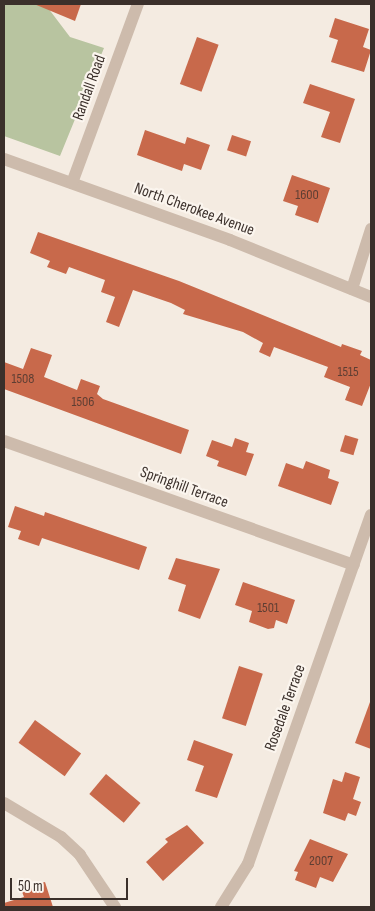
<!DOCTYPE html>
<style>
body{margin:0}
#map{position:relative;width:375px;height:911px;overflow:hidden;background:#f4ebe1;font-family:"Sofia Sans Condensed",sans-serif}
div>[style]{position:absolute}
.green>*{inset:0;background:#b8c4a0}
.building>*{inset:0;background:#c8694b;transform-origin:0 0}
.minor>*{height:12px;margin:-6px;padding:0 6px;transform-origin:6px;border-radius:6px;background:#cdbbac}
span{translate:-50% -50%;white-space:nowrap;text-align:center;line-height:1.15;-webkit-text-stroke:4.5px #fbf5ee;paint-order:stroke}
.number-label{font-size:14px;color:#5e3e33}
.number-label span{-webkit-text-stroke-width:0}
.street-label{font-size:16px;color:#3b302b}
.frame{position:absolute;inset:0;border:5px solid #3b302b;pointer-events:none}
.scale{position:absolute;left:10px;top:878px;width:118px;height:22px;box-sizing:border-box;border:2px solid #3b302b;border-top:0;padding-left:6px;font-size:15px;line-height:18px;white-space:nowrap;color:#3b302b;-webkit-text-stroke:4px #fbf5ee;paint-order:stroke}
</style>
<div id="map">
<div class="green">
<div style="clip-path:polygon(4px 4px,45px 4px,70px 37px,104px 48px,60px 156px,4px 136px)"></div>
</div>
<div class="building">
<div style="clip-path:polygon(34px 4px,81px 4px,75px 21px)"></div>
<div style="clip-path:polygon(335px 18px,369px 29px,363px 47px,371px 50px,364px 72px,331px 62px,338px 40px,329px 37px)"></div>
<div style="left:197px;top:37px;width:23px;height:50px;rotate:20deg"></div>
<div style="clip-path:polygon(310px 84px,355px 99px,340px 143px,321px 137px,330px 112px,303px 103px)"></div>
<div style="clip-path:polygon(145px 130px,185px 144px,187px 137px,210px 145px,201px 170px,184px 164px,182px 171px,137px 155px)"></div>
<div style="left:232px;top:135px;width:20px;height:16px;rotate:18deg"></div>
<div style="clip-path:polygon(292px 175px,330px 188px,318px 223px,295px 215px,298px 206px,283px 201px)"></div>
<div style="clip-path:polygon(38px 232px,179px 281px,341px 347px,342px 344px,362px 351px,360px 355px,371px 360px,371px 383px,362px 406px,345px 400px,350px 387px,324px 377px,328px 367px,274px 347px,270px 357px,259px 352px,263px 343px,243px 332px,183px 314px,185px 310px,171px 303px,133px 290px,119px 327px,106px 322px,115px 297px,101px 292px,105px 280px,69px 267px,66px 274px,47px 267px,50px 261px,30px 253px)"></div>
<div style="clip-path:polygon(31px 348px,52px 355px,44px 377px,77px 390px,81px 379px,100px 386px,97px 394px,103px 399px,189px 430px,181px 454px,4px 389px,4px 362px,23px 369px)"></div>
<div style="left:345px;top:435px;width:14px;height:17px;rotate:17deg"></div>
<div style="clip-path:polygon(235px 438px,249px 443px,246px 452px,254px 454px,246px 476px,217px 466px,219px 461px,206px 456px,212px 440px,232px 447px)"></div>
<div style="clip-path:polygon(306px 461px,330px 470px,328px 478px,339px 482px,331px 505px,278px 486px,286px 463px,303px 469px)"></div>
<div style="clip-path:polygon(15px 506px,44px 516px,45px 512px,147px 547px,139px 570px,42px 538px,39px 546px,18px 539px,21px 531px,8px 527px)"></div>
<div style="clip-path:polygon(176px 558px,220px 569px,200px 619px,178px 611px,186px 585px,168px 579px)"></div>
<div style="clip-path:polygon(243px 582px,295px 600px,287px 624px,276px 620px,274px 628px,268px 629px,249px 622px,252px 611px,235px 605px)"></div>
<div style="left:239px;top:666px;width:25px;height:55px;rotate:18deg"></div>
<div style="clip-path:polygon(370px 702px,371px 702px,371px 749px,355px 743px)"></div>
<div style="left:35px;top:720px;width:57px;height:28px;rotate:36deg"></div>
<div style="clip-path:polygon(194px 740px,233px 754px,217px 798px,195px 791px,204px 766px,187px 760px)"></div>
<div style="clip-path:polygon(345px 772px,360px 777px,353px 799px,361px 802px,356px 816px,348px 813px,345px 821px,323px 813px,333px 779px,342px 782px)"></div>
<div style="left:106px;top:774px;width:45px;height:26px;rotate:40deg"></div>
<div style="clip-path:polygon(187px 825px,204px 843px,163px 881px,146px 862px,168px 842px,165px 839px)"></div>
<div style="clip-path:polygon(310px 839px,348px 854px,333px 882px,320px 877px,316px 888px,295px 880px,298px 872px,294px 871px)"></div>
<div style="clip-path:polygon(45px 882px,53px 907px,4px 907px,4px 903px,24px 897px,21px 889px)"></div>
</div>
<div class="minor">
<div style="left:4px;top:159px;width:240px;rotate:19.7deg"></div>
<div style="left:230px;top:240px;width:152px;rotate:22deg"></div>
<div style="left:72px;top:183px;width:191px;rotate:-69.8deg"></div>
<div style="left:352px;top:289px;width:63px;rotate:-72.4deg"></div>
<div style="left:4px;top:441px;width:371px;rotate:19.5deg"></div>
<div style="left:4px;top:803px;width:66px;rotate:30.8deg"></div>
<div style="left:61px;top:837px;width:26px;rotate:43deg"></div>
<div style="left:80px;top:855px;width:63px;rotate:56.1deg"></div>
<div style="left:221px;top:907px;width:51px;rotate:-57.9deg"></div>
<div style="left:248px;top:864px;width:370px;rotate:-70.6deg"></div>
</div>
<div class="number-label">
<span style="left:307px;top:195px">1600</span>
<span style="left:348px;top:372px">1515</span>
<span style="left:23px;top:379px">1508</span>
<span style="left:83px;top:402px">1506</span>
<span style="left:268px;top:608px">1501</span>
<span style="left:321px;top:861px">2007</span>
</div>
<div class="street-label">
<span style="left:90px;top:88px;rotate:-70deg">Randall Road</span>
<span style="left:194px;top:210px;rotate:20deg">North Cherokee Avenue</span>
<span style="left:184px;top:488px;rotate:20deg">Springhill Terrace</span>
<span style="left:286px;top:708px;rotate:-70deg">Rosedale Terrace</span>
</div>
<div class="frame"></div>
<div class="scale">50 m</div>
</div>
